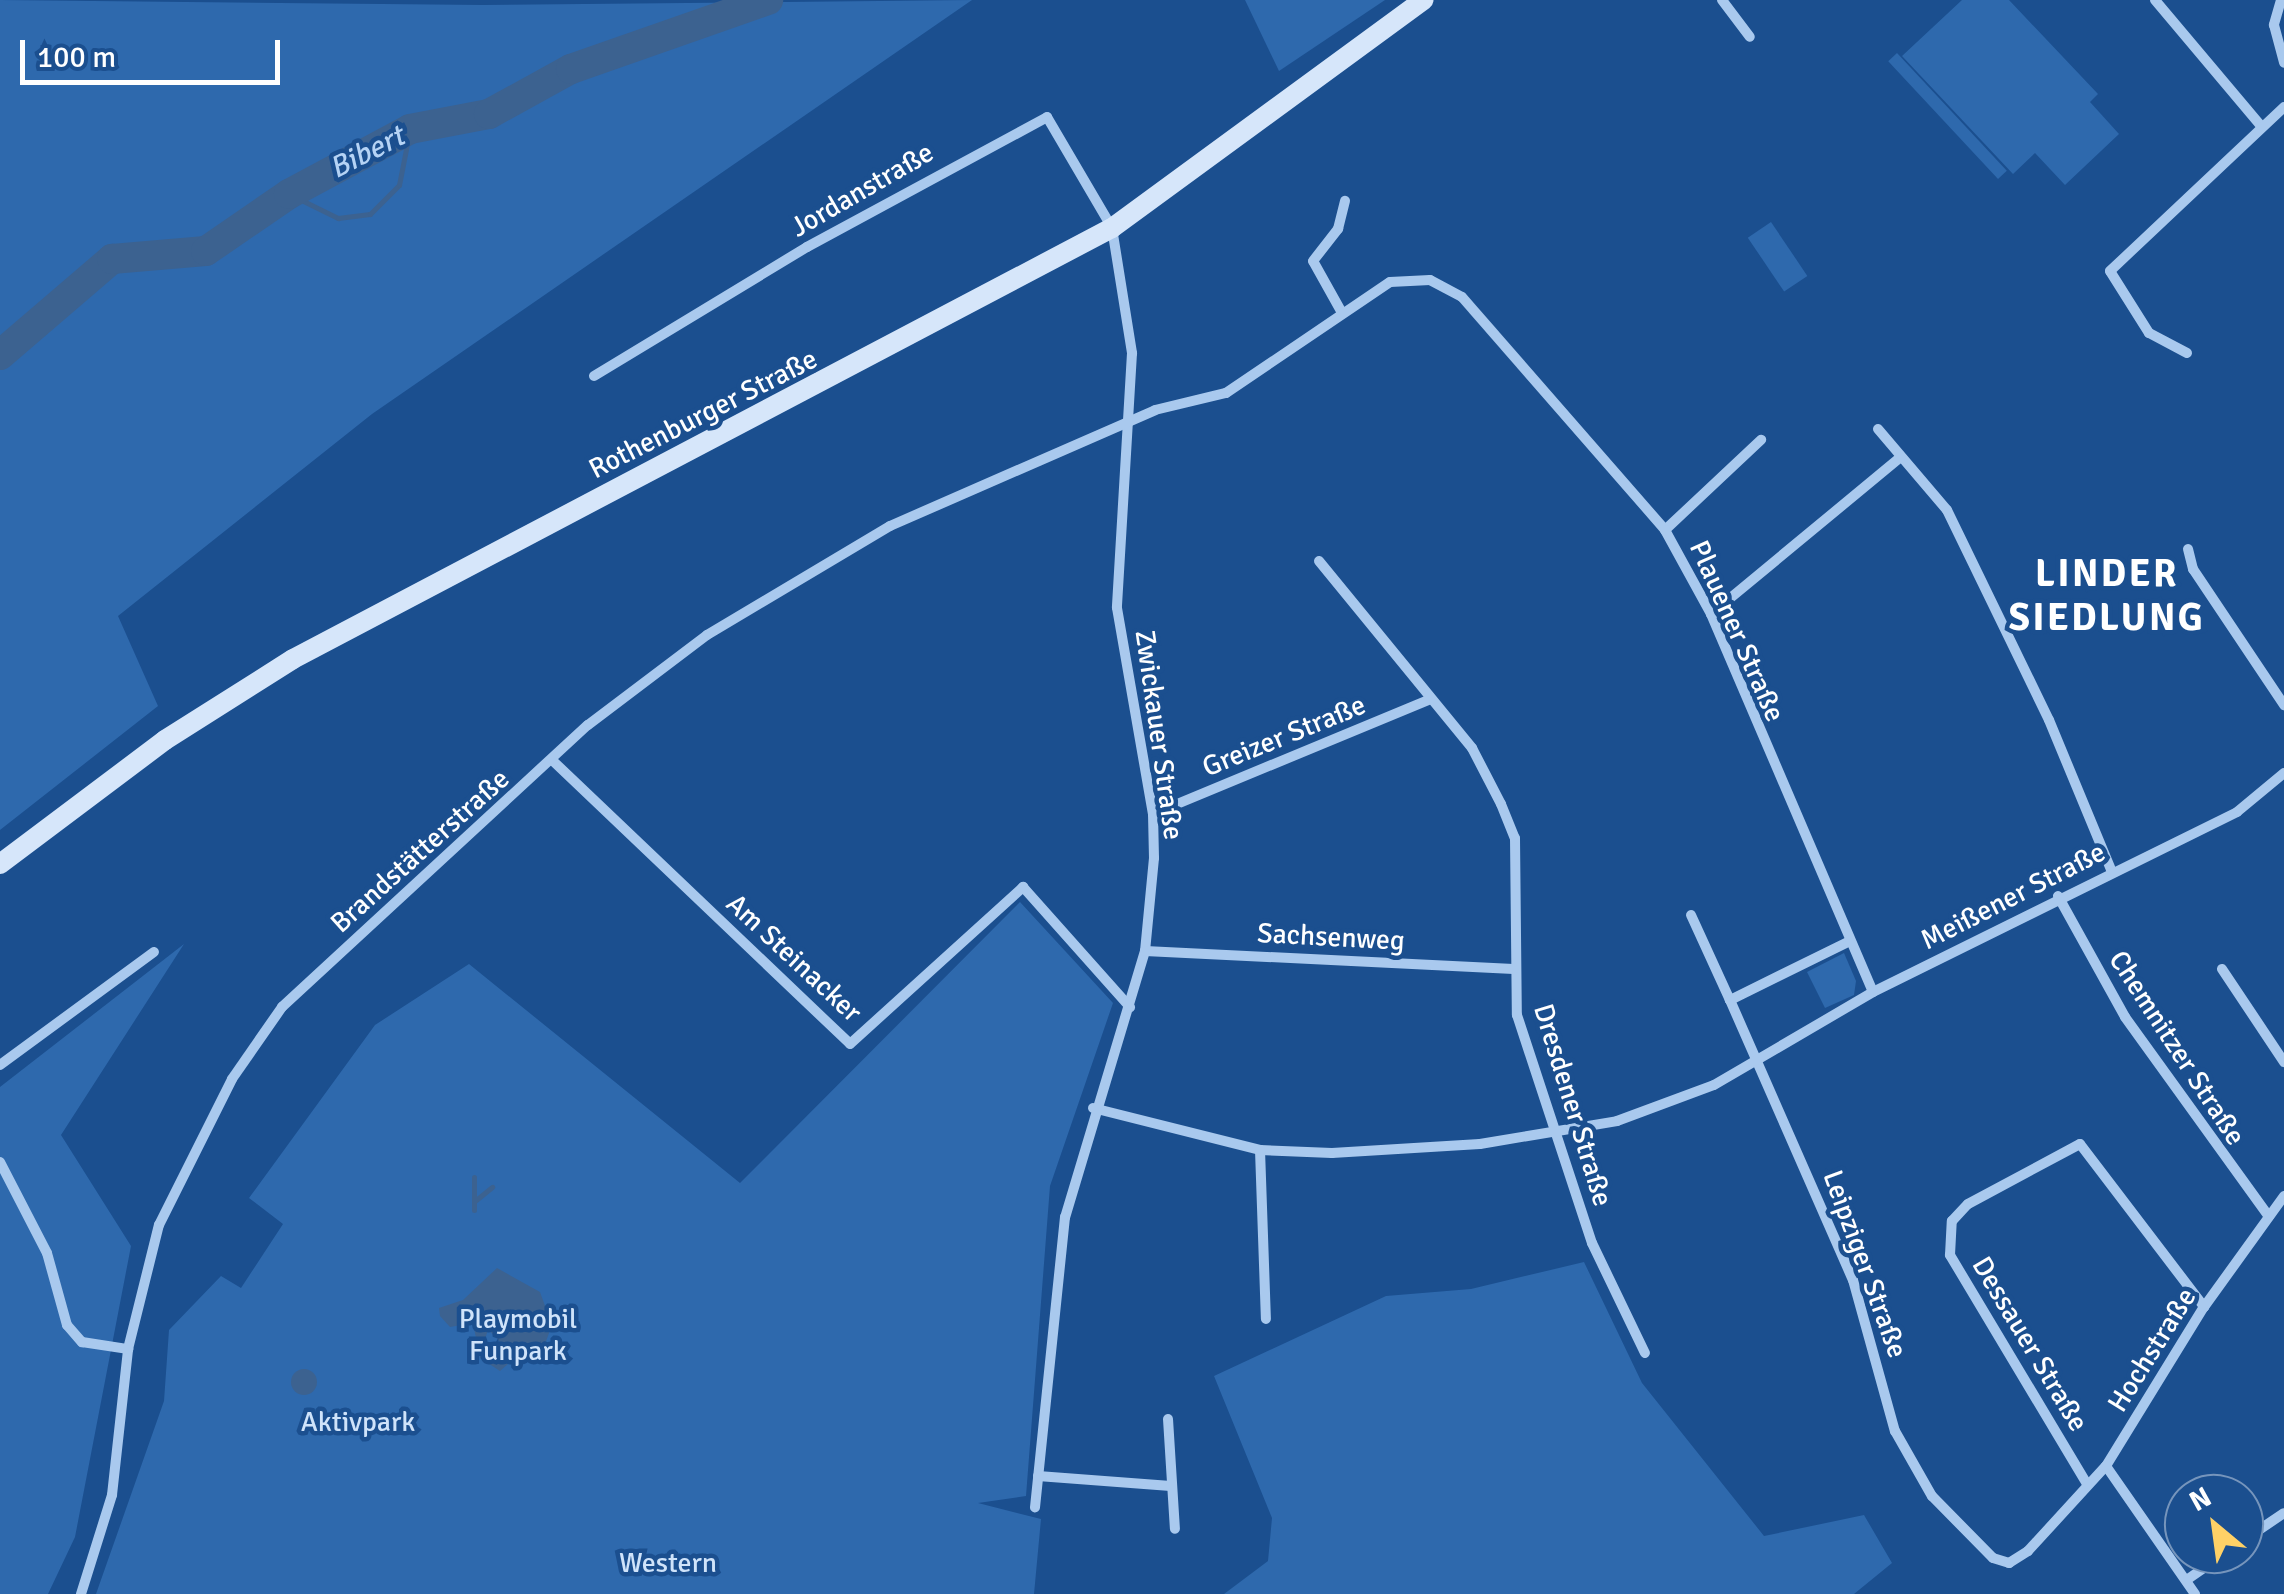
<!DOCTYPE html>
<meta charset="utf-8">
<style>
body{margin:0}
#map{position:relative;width:2284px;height:1594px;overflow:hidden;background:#1b4f8f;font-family:Signika,sans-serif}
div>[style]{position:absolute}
.green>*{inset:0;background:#2e69ad;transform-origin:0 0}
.water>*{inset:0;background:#3c6290}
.round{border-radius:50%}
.stream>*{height:5px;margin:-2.5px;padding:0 2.5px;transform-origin:2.5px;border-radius:2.5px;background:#3c6290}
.river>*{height:30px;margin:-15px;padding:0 15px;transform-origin:15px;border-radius:15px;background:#3c6290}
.minor>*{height:10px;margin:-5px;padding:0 5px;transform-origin:5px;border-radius:5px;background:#a9c9ee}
.secondary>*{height:20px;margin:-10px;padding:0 10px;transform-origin:10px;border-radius:10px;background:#d6e6fa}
span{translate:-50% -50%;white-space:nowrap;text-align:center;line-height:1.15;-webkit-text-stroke:9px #1b4f8f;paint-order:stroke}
.street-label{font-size:28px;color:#fff}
.park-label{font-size:28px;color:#cfe3fa}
.water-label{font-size:30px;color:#b5d3f5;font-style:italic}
.district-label{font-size:38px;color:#fff;font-weight:700;letter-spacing:2.5px}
.north{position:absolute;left:2164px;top:1474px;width:100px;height:100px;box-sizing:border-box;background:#1b4f8f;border:2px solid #7695bc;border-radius:50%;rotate:331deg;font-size:28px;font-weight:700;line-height:40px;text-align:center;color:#fff}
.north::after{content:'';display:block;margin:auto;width:35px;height:45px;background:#ffd166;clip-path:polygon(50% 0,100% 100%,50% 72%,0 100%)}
.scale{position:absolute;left:20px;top:40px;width:260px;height:45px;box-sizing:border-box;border:5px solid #fff;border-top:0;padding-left:12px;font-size:30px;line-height:35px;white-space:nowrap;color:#fff;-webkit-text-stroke:8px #1b4f8f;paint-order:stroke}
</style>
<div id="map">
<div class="green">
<div style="clip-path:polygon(0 0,483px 5px,972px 0,372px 414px,118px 616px,158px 706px,0 830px)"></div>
<div style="clip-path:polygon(1245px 0,1385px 0,1279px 71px)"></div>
<div style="clip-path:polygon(1962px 0,2009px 0,2098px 94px,2090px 102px,2119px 134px,2065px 185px,2035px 153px,2013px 174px,1902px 56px)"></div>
<div style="left:1897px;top:53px;width:161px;height:12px;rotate:47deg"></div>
<div style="left:1771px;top:222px;width:65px;height:28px;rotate:56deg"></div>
<div style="clip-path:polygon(1020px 902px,1113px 1003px,1050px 1186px,1026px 1496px,978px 1503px,1041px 1519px,1034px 1594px,96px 1594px,164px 1401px,169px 1330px,221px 1276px,241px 1288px,283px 1224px,249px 1198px,375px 1025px,469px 964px,740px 1183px)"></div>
<div style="clip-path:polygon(184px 944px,61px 1135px,131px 1246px,75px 1537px,48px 1594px,0 1594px,0 1087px)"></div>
<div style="clip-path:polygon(1844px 953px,1856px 981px,1854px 995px,1825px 1008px,1807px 972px)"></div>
<div style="clip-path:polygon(1584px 1262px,1642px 1383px,1764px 1536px,1864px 1515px,1892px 1563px,1854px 1594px,1224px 1594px,1268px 1561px,1272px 1518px,1214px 1376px,1386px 1296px,1471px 1289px)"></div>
</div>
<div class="water">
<div style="clip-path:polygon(evenodd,497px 1268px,540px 1292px,552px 1325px,545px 1344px,524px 1350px,500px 1371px,480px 1358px,473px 1323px,450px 1327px,440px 1316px,439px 1308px,463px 1300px,497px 1268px,488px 1329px,501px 1343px,493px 1356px,482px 1351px,488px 1329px)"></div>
<div class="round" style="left:291px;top:1369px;width:26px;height:26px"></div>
</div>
<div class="stream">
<div style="left:289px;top:194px;width:55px;rotate:26.1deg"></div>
<div style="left:338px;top:218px;width:32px;rotate:-7deg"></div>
<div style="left:370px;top:214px;width:41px;rotate:-45deg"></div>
<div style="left:399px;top:185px;width:57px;rotate:-78.9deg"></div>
<div style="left:476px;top:1200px;width:21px;rotate:-39deg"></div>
<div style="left:474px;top:1210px;width:33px;rotate:-90deg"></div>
</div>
<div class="river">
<div style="left:0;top:355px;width:148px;rotate:-40.6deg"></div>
<div style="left:112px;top:259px;width:94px;rotate:-4.9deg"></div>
<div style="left:206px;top:251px;width:101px;rotate:-34.5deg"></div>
<div style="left:289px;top:194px;width:137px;rotate:-28.2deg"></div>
<div style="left:410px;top:129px;width:80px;rotate:-10.8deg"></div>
<div style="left:489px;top:114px;width:94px;rotate:-28.8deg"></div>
<div style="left:571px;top:69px;width:209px;rotate:-19.3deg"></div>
</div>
<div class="minor">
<div style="left:1722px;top:0;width:46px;rotate:52.9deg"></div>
<div style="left:2155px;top:0;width:165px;rotate:49.9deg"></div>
<div style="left:2281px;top:0;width:26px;rotate:106deg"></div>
<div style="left:2274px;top:25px;width:39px;rotate:75deg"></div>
<div style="left:1341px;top:311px;width:57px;rotate:-119.2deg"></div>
<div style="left:1313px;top:261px;width:41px;rotate:-52deg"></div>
<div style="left:1338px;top:229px;width:29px;rotate:-76deg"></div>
<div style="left:2187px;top:353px;width:43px;rotate:-152.2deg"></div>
<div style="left:2149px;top:333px;width:73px;rotate:-122.2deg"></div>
<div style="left:2110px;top:271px;width:239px;rotate:-43.3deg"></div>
<div style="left:594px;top:376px;width:249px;rotate:-31.2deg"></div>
<div style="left:807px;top:247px;width:273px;rotate:-28.4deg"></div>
<div style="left:1047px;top:117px;width:129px;rotate:59.6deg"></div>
<div style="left:1112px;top:228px;width:127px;rotate:80.9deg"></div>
<div style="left:1132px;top:353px;width:255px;rotate:93.4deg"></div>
<div style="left:1117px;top:608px;width:209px;rotate:80.1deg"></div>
<div style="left:1153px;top:814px;width:44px;rotate:88.7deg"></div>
<div style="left:1154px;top:858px;width:93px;rotate:95.5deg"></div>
<div style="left:1145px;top:951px;width:278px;rotate:106.7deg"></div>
<div style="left:1065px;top:1217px;width:292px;rotate:95.9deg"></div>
<div style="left:1878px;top:429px;width:106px;rotate:49.6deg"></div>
<div style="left:1947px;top:510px;width:233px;rotate:64.1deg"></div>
<div style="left:2049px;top:720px;width:165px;rotate:67.5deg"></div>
<div style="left:1665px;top:530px;width:132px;rotate:-43.2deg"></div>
<div style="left:2188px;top:549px;width:21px;rotate:76deg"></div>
<div style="left:2193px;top:569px;width:164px;rotate:56.2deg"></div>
<div style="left:1319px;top:561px;width:242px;rotate:50.7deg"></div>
<div style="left:1472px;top:748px;width:63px;rotate:62.6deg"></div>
<div style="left:1501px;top:804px;width:37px;rotate:68deg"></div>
<div style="left:1515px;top:838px;width:177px;rotate:89.4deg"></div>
<div style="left:1517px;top:1015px;width:240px;rotate:71.8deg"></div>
<div style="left:1592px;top:1243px;width:122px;rotate:64.3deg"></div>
<div style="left:1711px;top:614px;width:246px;rotate:-39.6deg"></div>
<div style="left:553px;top:761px;width:410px;rotate:43.6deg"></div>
<div style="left:850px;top:1044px;width:234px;rotate:-42.2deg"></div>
<div style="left:1023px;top:887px;width:161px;rotate:48.3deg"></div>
<div style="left:1153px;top:814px;width:301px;rotate:-22.5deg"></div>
<div style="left:2058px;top:896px;width:138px;rotate:61deg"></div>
<div style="left:2125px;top:1017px;width:246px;rotate:54.2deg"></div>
<div style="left:1691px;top:915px;width:94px;rotate:65.4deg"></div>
<div style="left:1850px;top:941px;width:134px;rotate:153.8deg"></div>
<div style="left:1730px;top:1000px;width:306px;rotate:66.3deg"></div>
<div style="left:1853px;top:1280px;width:157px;rotate:74.5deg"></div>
<div style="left:1895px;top:1431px;width:75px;rotate:60.4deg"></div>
<div style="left:1932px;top:1496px;width:87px;rotate:45.5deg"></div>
<div style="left:1993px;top:1558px;width:17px;rotate:17deg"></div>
<div style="left:2009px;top:1563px;width:22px;rotate:-32deg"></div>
<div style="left:2028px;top:1551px;width:115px;rotate:-47.5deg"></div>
<div style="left:2106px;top:1466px;width:187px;rotate:-58.4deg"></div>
<div style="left:2204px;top:1307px;width:137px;rotate:-54.2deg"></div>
<div style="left:1145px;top:951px;width:369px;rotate:2.8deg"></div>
<div style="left:2222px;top:969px;width:112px;rotate:56.3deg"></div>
<div style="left:0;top:1065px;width:191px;rotate:-36.3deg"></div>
<div style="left:1093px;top:1108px;width:172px;rotate:14.1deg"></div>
<div style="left:1260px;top:1150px;width:72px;rotate:2.4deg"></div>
<div style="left:1332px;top:1153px;width:148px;rotate:-3.5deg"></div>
<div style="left:1480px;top:1144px;width:139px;rotate:-9.5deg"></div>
<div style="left:1617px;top:1121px;width:103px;rotate:-20.4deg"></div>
<div style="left:1714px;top:1085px;width:184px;rotate:-30.3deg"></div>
<div style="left:1873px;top:992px;width:406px;rotate:-26.3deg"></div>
<div style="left:2237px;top:812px;width:61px;rotate:-39.7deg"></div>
<div style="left:1260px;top:1150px;width:169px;rotate:88deg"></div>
<div style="left:0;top:1162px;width:102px;rotate:62.7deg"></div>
<div style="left:47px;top:1253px;width:75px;rotate:74.5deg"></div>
<div style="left:67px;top:1325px;width:23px;rotate:49deg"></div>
<div style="left:82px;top:1342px;width:47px;rotate:8.7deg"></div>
<div style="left:1168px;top:1419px;width:110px;rotate:86.4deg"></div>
<div style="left:2106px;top:1466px;width:156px;rotate:55.2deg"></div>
<div style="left:1038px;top:1476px;width:133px;rotate:4.3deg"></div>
<div style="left:2087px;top:1484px;width:267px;rotate:-120.9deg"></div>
<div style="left:1950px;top:1255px;width:34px;rotate:-87deg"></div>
<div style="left:1952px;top:1221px;width:23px;rotate:-47deg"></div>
<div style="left:1968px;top:1204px;width:127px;rotate:-28.2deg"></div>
<div style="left:2080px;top:1144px;width:205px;rotate:52.7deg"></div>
<div style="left:2244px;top:1540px;width:48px;rotate:-34deg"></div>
<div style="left:2188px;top:1579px;width:44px;rotate:-34.8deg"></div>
<div style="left:81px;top:1594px;width:104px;rotate:-72.6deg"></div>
<div style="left:112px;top:1495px;width:147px;rotate:-83.7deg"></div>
<div style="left:128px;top:1349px;width:128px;rotate:-76deg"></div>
<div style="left:159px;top:1225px;width:163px;rotate:-63.4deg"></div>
<div style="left:232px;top:1079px;width:88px;rotate:-55.2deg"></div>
<div style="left:282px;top:1007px;width:416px;rotate:-42.7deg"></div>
<div style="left:588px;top:725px;width:149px;rotate:-37.1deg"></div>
<div style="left:707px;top:635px;width:213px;rotate:-30.8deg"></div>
<div style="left:890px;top:526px;width:289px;rotate:-23.6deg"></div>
<div style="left:1155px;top:410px;width:73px;rotate:-13.5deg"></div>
<div style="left:1226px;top:393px;width:198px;rotate:-34.1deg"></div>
<div style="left:1390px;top:282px;width:40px;rotate:-2.9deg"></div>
<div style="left:1430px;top:280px;width:36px;rotate:28deg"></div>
<div style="left:1462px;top:297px;width:309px;rotate:48.9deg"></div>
<div style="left:1665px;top:530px;width:96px;rotate:61.3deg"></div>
<div style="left:1711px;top:614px;width:411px;rotate:66.8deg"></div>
</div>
<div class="secondary">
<div style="left:0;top:864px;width:206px;rotate:-36.9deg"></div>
<div style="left:165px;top:740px;width:151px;rotate:-32.3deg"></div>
<div style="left:293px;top:659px;width:925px;rotate:-27.76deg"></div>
<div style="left:1112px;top:228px;width:386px;rotate:-36.2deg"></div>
</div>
<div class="street-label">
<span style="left:862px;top:190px;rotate:-30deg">Jordanstraße</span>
<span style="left:703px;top:414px;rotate:-27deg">Rothenburger Straße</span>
<span style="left:1737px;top:631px;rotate:66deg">Plauener Straße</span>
<span style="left:1159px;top:735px;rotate:82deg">Zwickauer Straße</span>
<span style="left:1284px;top:736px;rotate:-22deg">Greizer Straße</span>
<span style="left:420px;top:851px;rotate:-42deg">Brandstätterstraße</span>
<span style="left:2013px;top:896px;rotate:-27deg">Meißener Straße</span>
<span style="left:1331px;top:937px;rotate:3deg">Sachsenweg</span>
<span style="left:794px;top:958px;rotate:43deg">Am Steinacker</span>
<span style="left:2177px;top:1048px;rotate:57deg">Chemnitzer Straße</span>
<span style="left:1573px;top:1105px;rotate:73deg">Dresdener Straße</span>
<span style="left:1865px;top:1264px;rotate:70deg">Leipziger Straße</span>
<span style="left:2030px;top:1344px;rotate:59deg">Dessauer Straße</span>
<span style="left:2152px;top:1350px;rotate:-58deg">Hochstraße</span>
</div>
<div class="park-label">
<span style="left:518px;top:1335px">Playmobil<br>Funpark</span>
<span style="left:358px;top:1422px">Aktivpark</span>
<span style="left:668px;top:1563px">Western</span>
</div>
<div class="water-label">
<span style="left:367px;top:153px;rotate:-27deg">Bibert</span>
</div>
<div class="district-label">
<span style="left:2107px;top:596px">LINDER<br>SIEDLUNG</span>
</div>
<div class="north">N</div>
<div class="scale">100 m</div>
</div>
